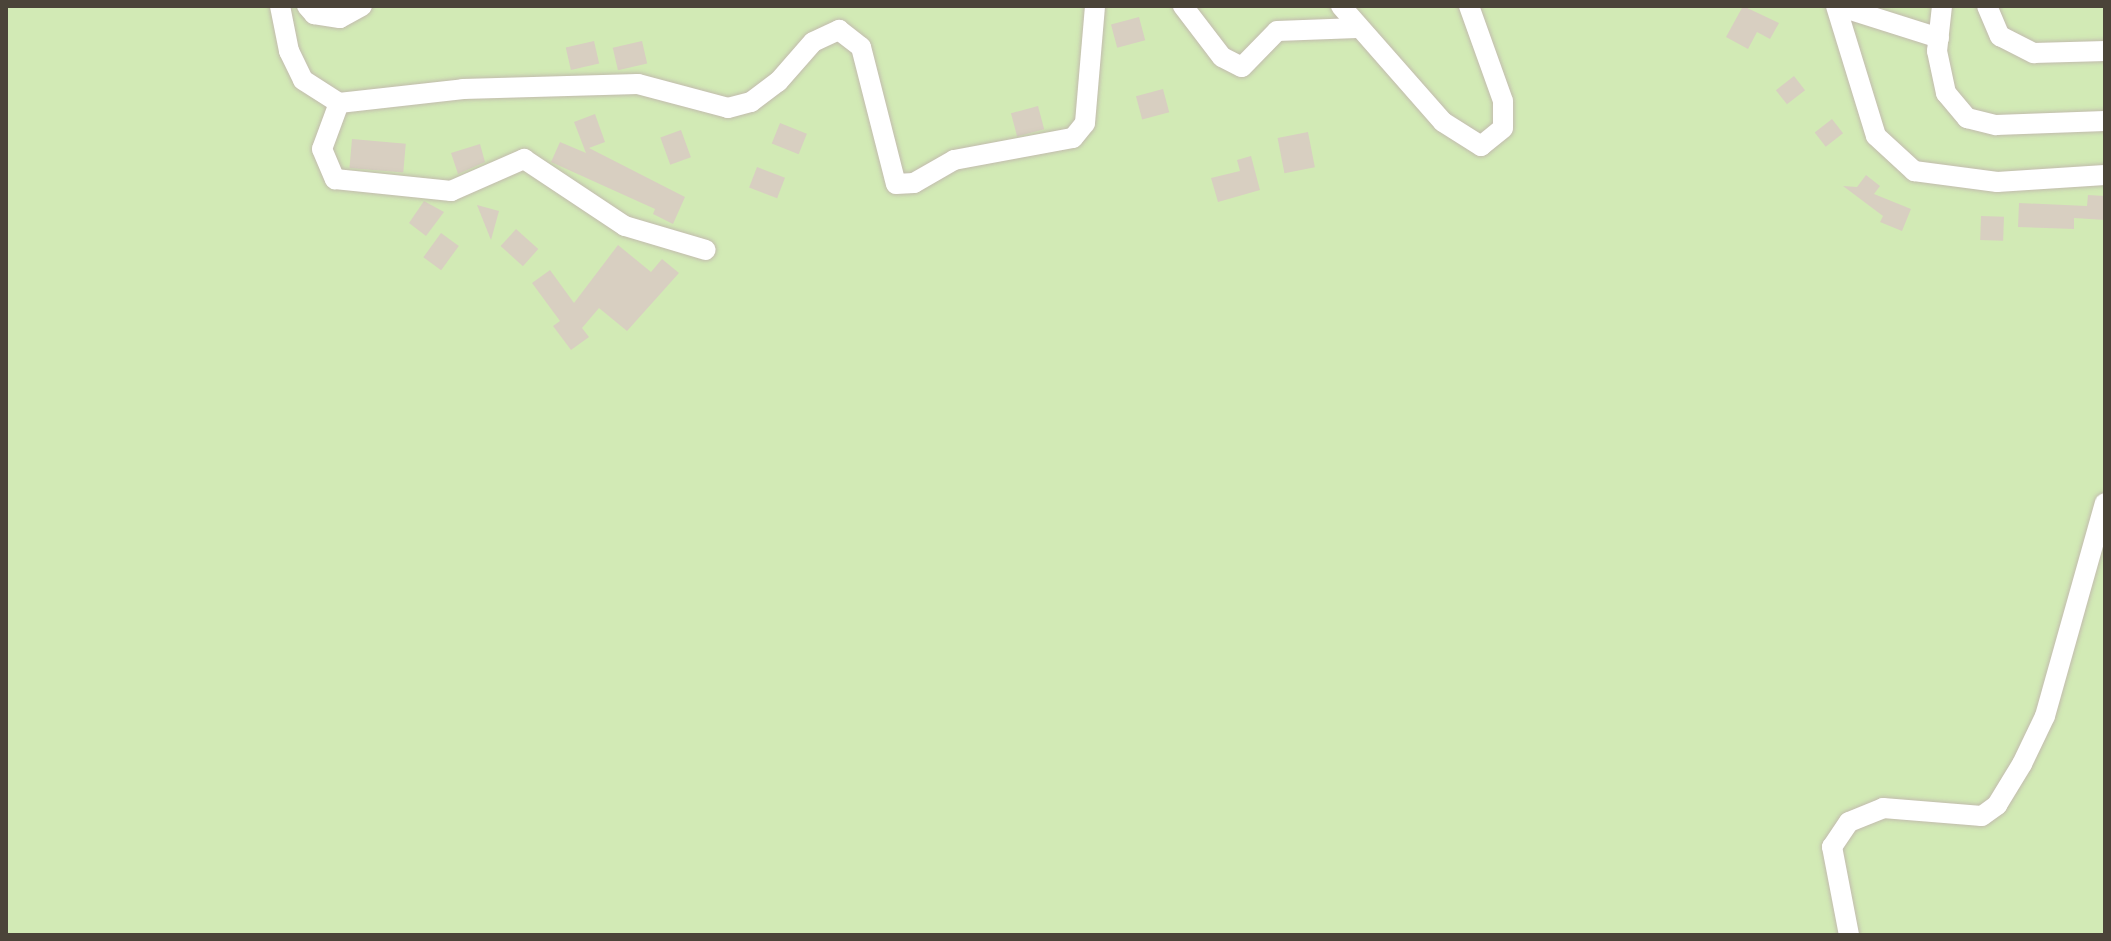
<!DOCTYPE html>
<style>
body{margin:0}
#map{position:relative;width:2111px;height:941px;overflow:hidden;background:#f6f3ec;font-family:Helvetica,sans-serif}
div>[style]{position:absolute}
.green>*{inset:0;background:#d2eab5;transform-origin:0 0}
.building>*{inset:0;background:#d8cfc1;transform-origin:0 0}
.roads{filter:drop-shadow(0 0 2px #c2bbae) drop-shadow(0 0 2px #c2bbae)}
.minor>*{height:20px;margin:-10px;padding:0 10px;transform-origin:10px;border-radius:10px;background:#fff}
span{translate:-50% -50%;white-space:nowrap;text-align:center;line-height:1.15;-webkit-text-stroke:7px #fff;paint-order:stroke}
.frame{position:absolute;inset:0;border:8px solid #4b4439;pointer-events:none}
</style>
<div id="map">
<div class="green">
<div style="left:6px;top:6px;width:2099px;height:929px"></div>
</div>
<div class="building">
<div style="clip-path:polygon(1743px 6px,1779px 23px,1770px 39px,1757px 32px,1748px 49px,1726px 37px)"></div>
<div style="left:1139px;top:17px;width:24px;height:29px;rotate:75deg"></div>
<div style="left:594px;top:41px;width:23px;height:29px;rotate:77deg"></div>
<div style="left:642px;top:41px;width:23px;height:30px;rotate:77deg"></div>
<div style="left:1794px;top:76px;width:18px;height:23px;rotate:52deg"></div>
<div style="left:1163px;top:89px;width:24px;height:28px;rotate:75deg"></div>
<div style="left:1038px;top:106px;width:24px;height:28px;rotate:75deg"></div>
<div style="clip-path:polygon(595px 114px,605px 142px,589px 148px,685px 197px,673px 224px,653px 214px,655px 209px,551px 162px,560px 142px,586px 153px,574px 122px)"></div>
<div style="left:1832px;top:119px;width:18px;height:22px;rotate:52deg"></div>
<div style="left:780px;top:123px;width:29px;height:22px;rotate:22deg"></div>
<div style="left:681px;top:130px;width:29px;height:22px;rotate:70deg"></div>
<div style="left:1308px;top:132px;width:36px;height:31px;rotate:79deg"></div>
<div style="left:352px;top:139px;width:54px;height:29px;rotate:5deg"></div>
<div style="clip-path:polygon(480px 144px,485px 162px,458px 174px,451px 153px)"></div>
<div style="clip-path:polygon(1251px 156px,1260px 190px,1218px 202px,1211px 178px,1240px 171px,1237px 160px)"></div>
<div style="left:757px;top:167px;width:30px;height:22px;rotate:21deg"></div>
<div style="clip-path:polygon(1866px 175px,1880px 186px,1874px 194px,1911px 209px,1902px 231px,1880px 222px,1883px 216px,1843px 186px,1857px 187px)"></div>
<div style="clip-path:polygon(2088px 195px,2105px 196px,2105px 220px,2074px 218px,2074px 229px,2018px 227px,2019px 203px,2087px 206px)"></div>
<div style="clip-path:polygon(424px 201px,444px 212px,426px 236px,409px 223px)"></div>
<div style="clip-path:polygon(477px 205px,499px 211px,491px 240px)"></div>
<div style="left:1981px;top:216px;width:23px;height:24px;rotate:2deg"></div>
<div style="left:516px;top:229px;width:30px;height:23px;rotate:42deg"></div>
<div style="left:441px;top:233px;width:22px;height:30px;rotate:36deg"></div>
<div style="clip-path:polygon(618px 245px,651px 272px,662px 259px,679px 273px,627px 331px,599px 308px,582px 328px,589px 337px,571px 350px,553px 326px,560px 321px,532px 283px,550px 270px,574px 303px)"></div>
</div>
<div class="roads">
<div class="minor">
<div style="left:280px;top:6px;width:46px;rotate:78.7deg"></div>
<div style="left:289px;top:51px;width:32px;rotate:64deg"></div>
<div style="left:303px;top:80px;width:43px;rotate:32.6deg"></div>
<div style="left:339px;top:103px;width:125px;rotate:-6.4deg"></div>
<div style="left:463px;top:89px;width:175px;rotate:-1.6deg"></div>
<div style="left:638px;top:84px;width:93px;rotate:14.9deg"></div>
<div style="left:728px;top:108px;width:24px;rotate:-15deg"></div>
<div style="left:751px;top:102px;width:34px;rotate:-37deg"></div>
<div style="left:778px;top:82px;width:53px;rotate:-48.8deg"></div>
<div style="left:813px;top:42px;width:29px;rotate:-25deg"></div>
<div style="left:839px;top:30px;width:28px;rotate:38deg"></div>
<div style="left:861px;top:47px;width:141px;rotate:75.7deg"></div>
<div style="left:896px;top:184px;width:18px;rotate:-3deg"></div>
<div style="left:914px;top:183px;width:46px;rotate:-29.9deg"></div>
<div style="left:954px;top:160px;width:121px;rotate:-10.5deg"></div>
<div style="left:1073px;top:138px;width:19px;rotate:-51deg"></div>
<div style="left:1085px;top:123px;width:117px;rotate:-85.1deg"></div>
<div style="left:307px;top:6px;width:11px;rotate:49deg"></div>
<div style="left:314px;top:14px;width:26px;rotate:9deg"></div>
<div style="left:340px;top:18px;width:25px;rotate:-29deg"></div>
<div style="left:1183px;top:6px;width:64px;rotate:52.6deg"></div>
<div style="left:1222px;top:57px;width:22px;rotate:27deg"></div>
<div style="left:1242px;top:67px;width:50px;rotate:-45.8deg"></div>
<div style="left:1277px;top:31px;width:80px;rotate:-2.1deg"></div>
<div style="left:1341px;top:6px;width:154px;rotate:48.7deg"></div>
<div style="left:1443px;top:122px;width:45px;rotate:32.3deg"></div>
<div style="left:1481px;top:146px;width:28px;rotate:-39deg"></div>
<div style="left:1503px;top:128px;width:27px;rotate:-90deg"></div>
<div style="left:1503px;top:101px;width:101px;rotate:-109.7deg"></div>
<div style="left:1836px;top:6px;width:136px;rotate:72.9deg"></div>
<div style="left:1876px;top:136px;width:52px;rotate:42.6deg"></div>
<div style="left:1914px;top:171px;width:84px;rotate:7.5deg"></div>
<div style="left:1997px;top:182px;width:108px;rotate:-3.7deg"></div>
<div style="left:1838px;top:6px;width:106px;rotate:17.6deg"></div>
<div style="left:1942px;top:6px;width:45px;rotate:96.3deg"></div>
<div style="left:1937px;top:51px;width:43px;rotate:77.9deg"></div>
<div style="left:1946px;top:93px;width:33px;rotate:50deg"></div>
<div style="left:1967px;top:118px;width:30px;rotate:14deg"></div>
<div style="left:1996px;top:125px;width:109px;rotate:-2.1deg"></div>
<div style="left:1987px;top:6px;width:33px;rotate:67deg"></div>
<div style="left:2000px;top:36px;width:38px;rotate:27deg"></div>
<div style="left:2034px;top:53px;width:71px;rotate:-1.6deg"></div>
<div style="left:339px;top:103px;width:49px;rotate:110.3deg"></div>
<div style="left:322px;top:149px;width:33px;rotate:67deg"></div>
<div style="left:335px;top:179px;width:117px;rotate:5.9deg"></div>
<div style="left:451px;top:191px;width:80px;rotate:-23.7deg"></div>
<div style="left:524px;top:159px;width:121px;rotate:33.6deg"></div>
<div style="left:625px;top:226px;width:84px;rotate:16.5deg"></div>
<div style="left:1849px;top:935px;width:90px;rotate:-100.9deg"></div>
<div style="left:1832px;top:847px;width:30px;rotate:-56deg"></div>
<div style="left:1849px;top:822px;width:37px;rotate:-22deg"></div>
<div style="left:1883px;top:808px;width:99px;rotate:4.6deg"></div>
<div style="left:1982px;top:816px;width:19px;rotate:-36deg"></div>
<div style="left:1997px;top:805px;width:48px;rotate:-58.6deg"></div>
<div style="left:2022px;top:764px;width:53px;rotate:-64.4deg"></div>
<div style="left:2045px;top:716px;width:221px;rotate:-74.3deg"></div>
</div>
</div>
<div class="frame"></div>
</div>
